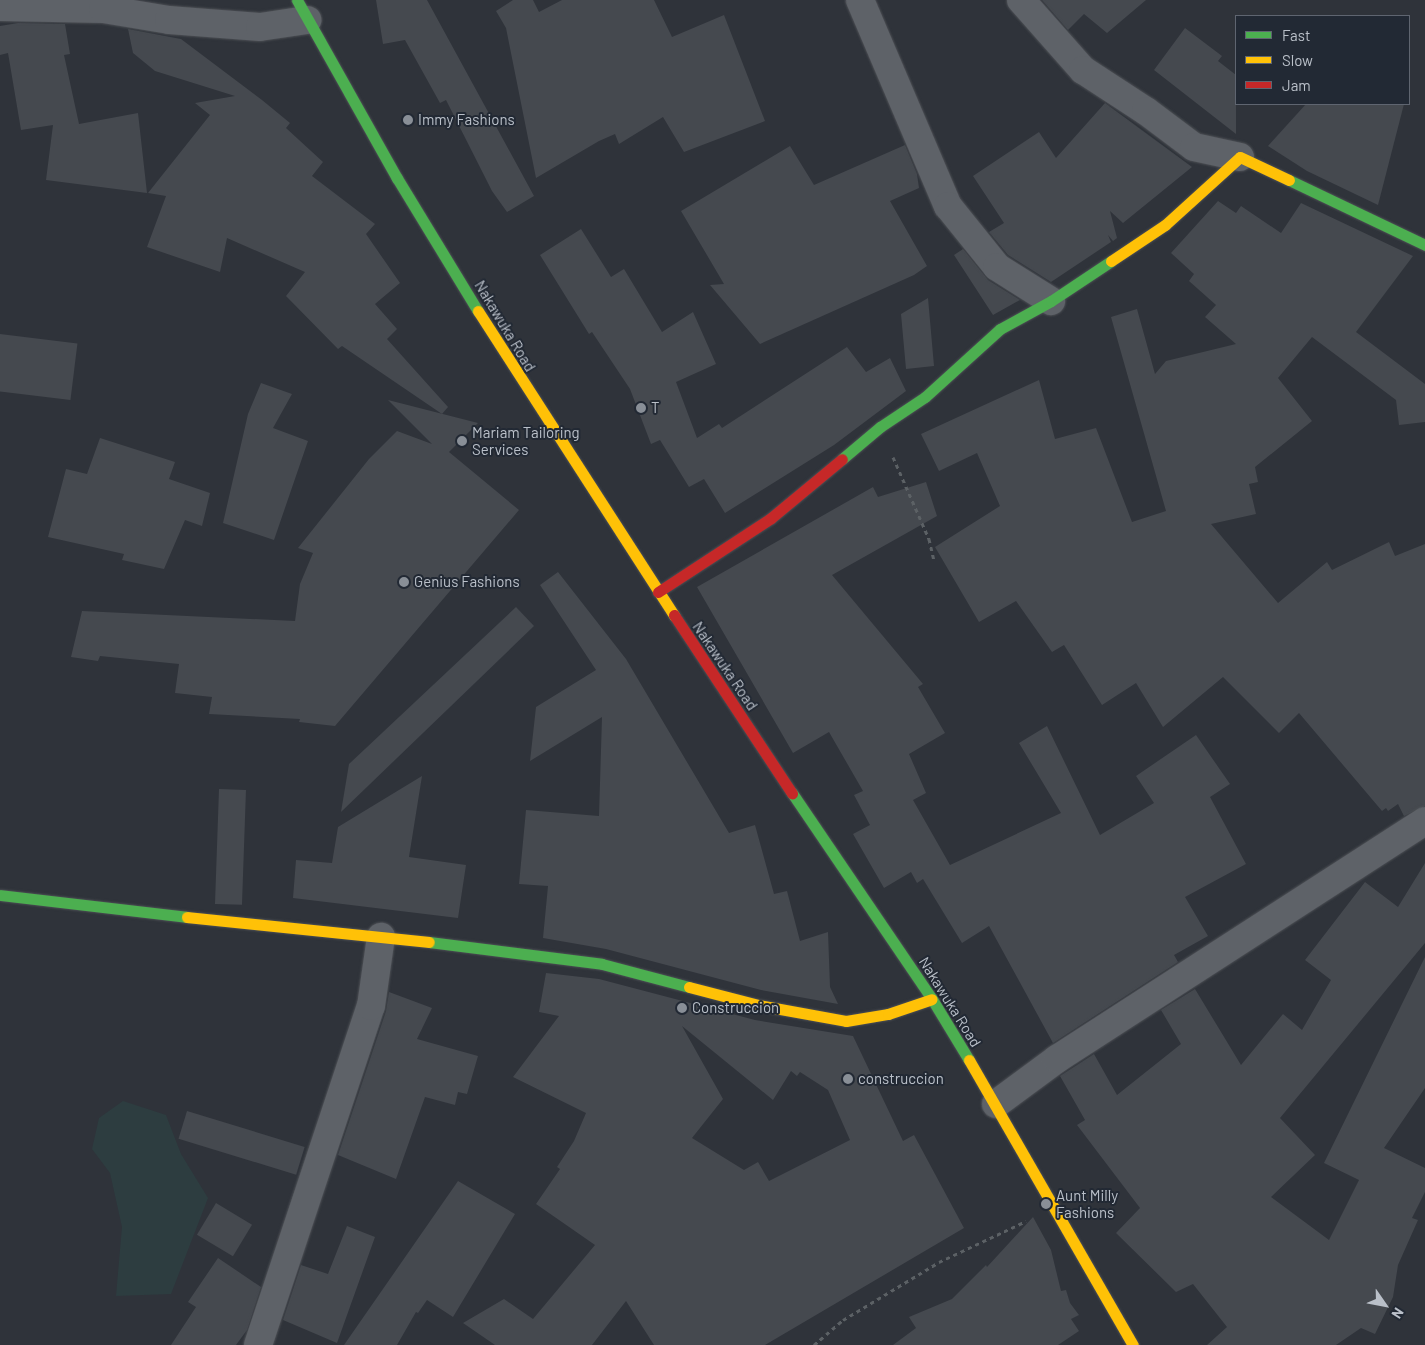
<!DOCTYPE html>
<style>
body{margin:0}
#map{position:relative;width:1425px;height:1345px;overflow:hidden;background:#2f333a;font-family:Barlow,sans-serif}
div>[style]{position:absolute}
.green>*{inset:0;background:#2d3d40}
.building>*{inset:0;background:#45494f;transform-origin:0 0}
.path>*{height:3px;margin-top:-1.5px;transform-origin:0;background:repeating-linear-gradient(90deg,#5c6165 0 4px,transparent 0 8px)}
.roads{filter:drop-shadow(0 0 1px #4c4f54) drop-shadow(0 0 1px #4c4f54)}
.street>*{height:28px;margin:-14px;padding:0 14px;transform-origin:14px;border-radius:14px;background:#5e6268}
.fast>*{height:11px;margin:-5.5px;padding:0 5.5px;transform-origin:5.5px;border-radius:5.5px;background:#4caf50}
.slow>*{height:11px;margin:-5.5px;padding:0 5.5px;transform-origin:5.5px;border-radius:5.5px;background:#ffc107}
.jam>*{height:11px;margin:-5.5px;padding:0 5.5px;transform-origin:5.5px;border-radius:5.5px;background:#c62828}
.dots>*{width:14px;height:14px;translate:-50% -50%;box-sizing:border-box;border:2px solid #222934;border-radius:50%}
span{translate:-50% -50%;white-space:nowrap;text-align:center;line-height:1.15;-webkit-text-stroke:4px #222934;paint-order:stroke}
.poi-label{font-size:15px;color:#bac0c9}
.left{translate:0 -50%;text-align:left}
.street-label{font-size:15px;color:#bac0c9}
.legend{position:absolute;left:1235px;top:15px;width:175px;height:90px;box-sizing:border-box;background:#222934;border:1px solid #5f6570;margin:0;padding:6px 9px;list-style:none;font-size:15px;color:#bac0c9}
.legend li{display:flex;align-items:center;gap:10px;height:25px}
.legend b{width:25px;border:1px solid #5f6570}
.north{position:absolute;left:1360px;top:1280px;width:50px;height:50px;-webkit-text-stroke:4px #222934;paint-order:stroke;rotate:123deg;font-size:14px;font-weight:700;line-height:20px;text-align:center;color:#bac0c9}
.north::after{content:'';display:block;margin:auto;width:18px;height:22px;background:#bac0c9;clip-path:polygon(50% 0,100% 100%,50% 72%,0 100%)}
</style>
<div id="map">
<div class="green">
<div style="clip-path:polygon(123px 1101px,166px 1115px,181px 1154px,208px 1198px,171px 1294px,116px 1296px,122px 1227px,110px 1173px,92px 1149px,99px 1118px)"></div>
</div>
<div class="building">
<div style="clip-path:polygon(376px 0,427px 0,534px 196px,507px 212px,492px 191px,446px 100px,440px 103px,405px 40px,383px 44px)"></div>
<div style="clip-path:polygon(513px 0,533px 0,539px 12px,562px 0,654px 0,672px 37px,724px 15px,765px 121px,684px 152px,663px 117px,619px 144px,615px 134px,599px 141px,536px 178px,506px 28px,496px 11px)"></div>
<div style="clip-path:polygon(1042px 0,1146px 0,1107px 33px,1084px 14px,1068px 30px)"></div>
<div style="clip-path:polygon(18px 23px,65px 24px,70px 54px,64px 55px,79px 124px,138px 113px,147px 193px,46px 180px,53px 125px,21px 130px,8px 53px,0 55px,0 26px)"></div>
<div style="clip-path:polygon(1185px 28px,1222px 56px,1218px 61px,1236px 75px,1236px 134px,1154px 70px)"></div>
<div style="clip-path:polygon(128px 29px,181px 39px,262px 100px,290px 123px,286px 128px,323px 162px,312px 176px,375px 224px,366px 234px,400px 283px,375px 304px,397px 329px,387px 339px,448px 407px,442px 414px,342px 346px,338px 349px,286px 296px,305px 272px,227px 238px,220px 272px,147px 247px,166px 196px,148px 193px,210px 115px,195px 103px,235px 96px,155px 71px,133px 53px)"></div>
<div style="clip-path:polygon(1105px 103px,1192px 167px,1123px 223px,1110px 211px,1117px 238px,1113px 241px,1108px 235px,1111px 242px,1051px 282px,1008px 255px,989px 232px,1004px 223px,973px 176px,1039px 132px,1056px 158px)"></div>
<div style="clip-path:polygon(1306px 104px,1404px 104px,1378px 205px,1307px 171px,1268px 146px)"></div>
<div style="clip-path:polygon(905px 145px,917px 174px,919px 188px,890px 201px,927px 266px,914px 275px,760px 344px,710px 285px,724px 284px,681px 211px,790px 146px,814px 185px)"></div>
<div style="clip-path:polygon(1218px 201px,1236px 213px,1241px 206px,1281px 233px,1301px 203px,1413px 256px,1356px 332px,1425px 384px,1425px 422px,1399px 425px,1396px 400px,1312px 337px,1278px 378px,1312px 421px,1255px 467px,1258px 482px,1249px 484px,1256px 514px,1211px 524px,1278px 603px,1327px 562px,1332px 570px,1389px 542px,1395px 556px,1425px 544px,1425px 806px,1404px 816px,1398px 804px,1388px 811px,1386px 808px,1382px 811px,1299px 713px,1279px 733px,1223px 677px,1163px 727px,1136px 683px,1102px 705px,1064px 645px,1052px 652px,1016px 601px,979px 622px,935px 547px,1000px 506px,977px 453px,939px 471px,921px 434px,1039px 380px,1055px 439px,1096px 428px,1132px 522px,1166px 511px,1111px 317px,1137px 309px,1155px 374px,1166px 361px,1236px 344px,1205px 317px,1216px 305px,1189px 281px,1194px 274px,1171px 253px)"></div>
<div style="clip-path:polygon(581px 229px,611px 277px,624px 269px,662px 332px,693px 312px,716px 364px,676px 382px,697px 438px,719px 424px,722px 428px,847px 347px,866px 372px,890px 358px,906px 391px,834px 445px,725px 513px,704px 479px,689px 487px,660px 440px,651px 444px,630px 389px,592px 332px,589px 334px,540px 255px)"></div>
<div style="clip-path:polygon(963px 249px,988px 280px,1020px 300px,993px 315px,954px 255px)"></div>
<div style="clip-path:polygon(928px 298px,934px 366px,906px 369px,901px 314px)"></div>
<div style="left:0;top:334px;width:78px;height:57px;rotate:7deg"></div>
<div style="clip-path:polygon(261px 383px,292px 394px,273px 428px,308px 441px,274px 540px,223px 523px,248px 414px)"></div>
<div style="clip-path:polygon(388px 400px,478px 423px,449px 452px,519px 510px,335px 726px,299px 722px,300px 719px,209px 714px,212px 697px,175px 693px,179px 664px,100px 656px,98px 661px,71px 657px,82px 611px,295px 621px,300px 584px,313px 553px,298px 548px,369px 459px,397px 431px,432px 444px)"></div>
<div style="clip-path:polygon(100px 438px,175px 462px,169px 479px,210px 493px,202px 526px,185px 520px,164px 569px,122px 560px,124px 554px,48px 537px,66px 469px,87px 474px)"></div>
<div style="clip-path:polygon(926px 482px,937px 516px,832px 575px,923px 684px,918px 687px,945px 733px,909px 754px,926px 793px,913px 800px,950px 865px,1061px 813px,1019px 743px,1047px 726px,1100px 835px,1154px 803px,1136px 776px,1196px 735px,1230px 784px,1210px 797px,1246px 864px,1185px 897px,1208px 936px,1174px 955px,1178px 962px,1053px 1043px,989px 926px,962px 943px,923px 879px,917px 883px,911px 872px,884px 888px,853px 834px,870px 825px,854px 795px,863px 791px,829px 732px,793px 753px,697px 587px,873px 487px,878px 497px)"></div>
<div style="clip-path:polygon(558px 572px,626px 659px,729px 833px,755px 825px,774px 894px,787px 891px,800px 941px,828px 932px,830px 987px,838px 1004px,761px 990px,606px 949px,543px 938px,548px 886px,519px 884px,526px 810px,599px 816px,602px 717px,530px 761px,536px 707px,596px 670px,540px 585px)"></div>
<div style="clip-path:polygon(516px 607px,534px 626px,341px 812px,349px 764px)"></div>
<div style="clip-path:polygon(422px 776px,409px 857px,466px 865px,458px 918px,293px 898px,296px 860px,332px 863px,338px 827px)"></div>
<div style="left:219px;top:789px;width:27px;height:115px;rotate:2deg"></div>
<div style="clip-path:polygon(1425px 863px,1425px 943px,1280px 1118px,1315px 1155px,1271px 1197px,1329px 1240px,1359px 1180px,1324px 1163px,1425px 957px,1425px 1088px,1384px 1148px,1425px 1168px,1425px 1192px,1412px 1218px,1418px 1220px,1398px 1265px,1393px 1297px,1375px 1334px,1361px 1328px,1336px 1345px,1207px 1345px,1227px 1327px,1193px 1284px,1176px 1292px,1116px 1233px,1140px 1208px,1077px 1125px,1085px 1120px,1060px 1076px,1094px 1054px,1117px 1095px,1181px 1044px,1161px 1010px,1195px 989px,1241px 1065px,1283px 1014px,1302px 1030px,1331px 980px,1305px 960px,1365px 882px,1398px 907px)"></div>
<div style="clip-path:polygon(evenodd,546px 973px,599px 979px,755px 1020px,853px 1036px,903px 1141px,914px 1135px,964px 1228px,765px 1345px,654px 1345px,626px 1301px,592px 1345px,495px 1345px,463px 1323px,504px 1299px,533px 1319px,595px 1245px,536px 1204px,560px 1169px,557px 1167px,574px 1141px,586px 1113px,513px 1077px,559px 1016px,539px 1012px,546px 973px,682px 1026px,773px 1100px,791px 1071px,797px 1076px,800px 1072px,828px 1090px,850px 1140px,769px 1181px,758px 1162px,744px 1170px,692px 1138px,723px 1099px,682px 1026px)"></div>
<div style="clip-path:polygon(389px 992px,432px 1008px,417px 1039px,478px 1056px,467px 1094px,458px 1092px,455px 1105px,425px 1097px,396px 1179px,338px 1155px,386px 1011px)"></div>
<div style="left:187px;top:1111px;width:123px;height:29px;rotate:17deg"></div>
<div style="clip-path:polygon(458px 1181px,515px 1214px,453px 1317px,427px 1300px,418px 1313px,416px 1312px,397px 1345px,344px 1345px)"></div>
<div style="left:216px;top:1203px;width:42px;height:37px;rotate:31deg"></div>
<div style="clip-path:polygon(1033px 1217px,1051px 1250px,1061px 1291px,1066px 1290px,1070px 1303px,1079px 1315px,1071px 1319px,1079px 1331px,1058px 1345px,893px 1345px,916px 1328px,909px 1317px,952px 1299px,986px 1265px,987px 1267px)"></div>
<div style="clip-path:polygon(347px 1226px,375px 1237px,337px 1343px,283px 1320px,301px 1265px,328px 1274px)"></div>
<div style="clip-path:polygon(218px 1258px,261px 1287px,247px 1330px,236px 1345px,171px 1345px,196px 1307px,188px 1302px)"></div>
</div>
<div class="path">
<div style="left:893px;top:457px;width:90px;rotate:66.3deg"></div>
<div style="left:929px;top:539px;width:23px;rotate:77deg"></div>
<div style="left:814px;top:1345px;width:38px;rotate:-41deg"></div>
<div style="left:843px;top:1320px;width:112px;rotate:-31.1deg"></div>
<div style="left:939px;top:1262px;width:96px;rotate:-25.2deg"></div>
</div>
<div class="roads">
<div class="street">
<div style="left:860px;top:0;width:224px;rotate:66.9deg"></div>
<div style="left:948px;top:206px;width:78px;rotate:51.2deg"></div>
<div style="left:997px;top:267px;width:64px;rotate:32.2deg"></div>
<div style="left:1021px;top:0;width:94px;rotate:48.5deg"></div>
<div style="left:1083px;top:70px;width:75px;rotate:33.1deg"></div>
<div style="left:1146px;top:111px;width:60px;rotate:36.9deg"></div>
<div style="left:1194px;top:147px;width:47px;rotate:12.3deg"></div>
<div style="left:0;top:7px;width:103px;rotate:1.1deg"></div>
<div style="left:103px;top:9px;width:67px;rotate:9.5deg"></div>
<div style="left:169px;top:20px;width:91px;rotate:4.4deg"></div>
<div style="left:260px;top:27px;width:48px;rotate:-8.5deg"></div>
<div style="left:996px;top:1104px;width:76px;rotate:-36.4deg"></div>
<div style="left:1057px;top:1059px;width:438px;rotate:-32.9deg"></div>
<div style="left:258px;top:1345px;width:357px;rotate:-71.6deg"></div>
<div style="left:371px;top:1006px;width:70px;rotate:-81.8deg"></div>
</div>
<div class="fast">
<div style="left:297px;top:0;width:204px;rotate:60.7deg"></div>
<div style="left:397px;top:178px;width:156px;rotate:58.7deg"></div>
<div style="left:1289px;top:180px;width:151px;rotate:25.5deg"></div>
<div style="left:842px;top:459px;width:50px;rotate:-40.1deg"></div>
<div style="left:880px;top:427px;width:54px;rotate:-33.7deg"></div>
<div style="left:925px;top:397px;width:101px;rotate:-42.2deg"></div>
<div style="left:1000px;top:329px;width:58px;rotate:-28.8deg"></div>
<div style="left:1051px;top:301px;width:72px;rotate:-33.7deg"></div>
<div style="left:792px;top:793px;width:249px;rotate:55.8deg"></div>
<div style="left:932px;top:999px;width:71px;rotate:58.8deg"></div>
<div style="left:0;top:895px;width:188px;rotate:6.7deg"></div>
<div style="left:429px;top:942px;width:174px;rotate:7.2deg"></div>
<div style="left:602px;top:964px;width:90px;rotate:14.8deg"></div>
</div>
<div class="slow">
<div style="left:1111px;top:261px;width:65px;rotate:-33.7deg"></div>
<div style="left:1165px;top:225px;width:101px;rotate:-42.2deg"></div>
<div style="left:1240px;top:157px;width:54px;rotate:25.1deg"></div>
<div style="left:478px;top:311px;width:362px;rotate:57.2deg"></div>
<div style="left:187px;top:917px;width:243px;rotate:5.9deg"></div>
<div style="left:689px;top:987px;width:71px;rotate:14.6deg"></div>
<div style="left:758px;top:1005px;width:89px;rotate:10.3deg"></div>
<div style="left:846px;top:1021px;width:43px;rotate:-9.5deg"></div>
<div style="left:888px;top:1014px;width:46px;rotate:-18.8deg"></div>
<div style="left:969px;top:1060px;width:329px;rotate:60.1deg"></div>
</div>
<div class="jam">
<div style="left:658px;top:592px;width:135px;rotate:-33.2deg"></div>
<div style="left:771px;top:518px;width:92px;rotate:-39.7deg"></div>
<div style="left:674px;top:615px;width:214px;rotate:56.5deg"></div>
</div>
</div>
<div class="dots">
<div style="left:408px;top:120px;background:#898f97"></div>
<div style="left:641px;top:408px;background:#898f97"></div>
<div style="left:462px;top:441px;background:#898f97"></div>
<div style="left:404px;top:582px;background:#898f97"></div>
<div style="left:682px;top:1008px;background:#898f97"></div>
<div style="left:848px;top:1079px;background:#898f97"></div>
<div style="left:1046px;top:1204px;background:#898f97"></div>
</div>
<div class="poi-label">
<span class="left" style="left:418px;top:120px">Immy Fashions</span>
<span class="left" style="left:651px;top:408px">T</span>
<span class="left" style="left:472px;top:441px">Mariam Tailoring<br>Services</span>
<span class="left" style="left:414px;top:582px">Genius Fashions</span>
<span class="left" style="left:692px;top:1008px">Construccion</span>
<span class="left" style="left:858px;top:1079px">construccion</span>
<span class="left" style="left:1056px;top:1204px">Aunt Milly<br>Fashions</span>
</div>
<div class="street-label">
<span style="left:505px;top:326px;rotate:59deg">Nakawuka Road</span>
<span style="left:725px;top:666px;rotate:56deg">Nakawuka Road</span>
<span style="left:950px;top:1002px;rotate:58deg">Nakawuka Road</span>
</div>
<ul class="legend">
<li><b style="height:6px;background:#4caf50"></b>Fast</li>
<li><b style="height:6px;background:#ffc107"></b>Slow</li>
<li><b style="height:6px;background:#c62828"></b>Jam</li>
</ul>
<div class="north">N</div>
</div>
